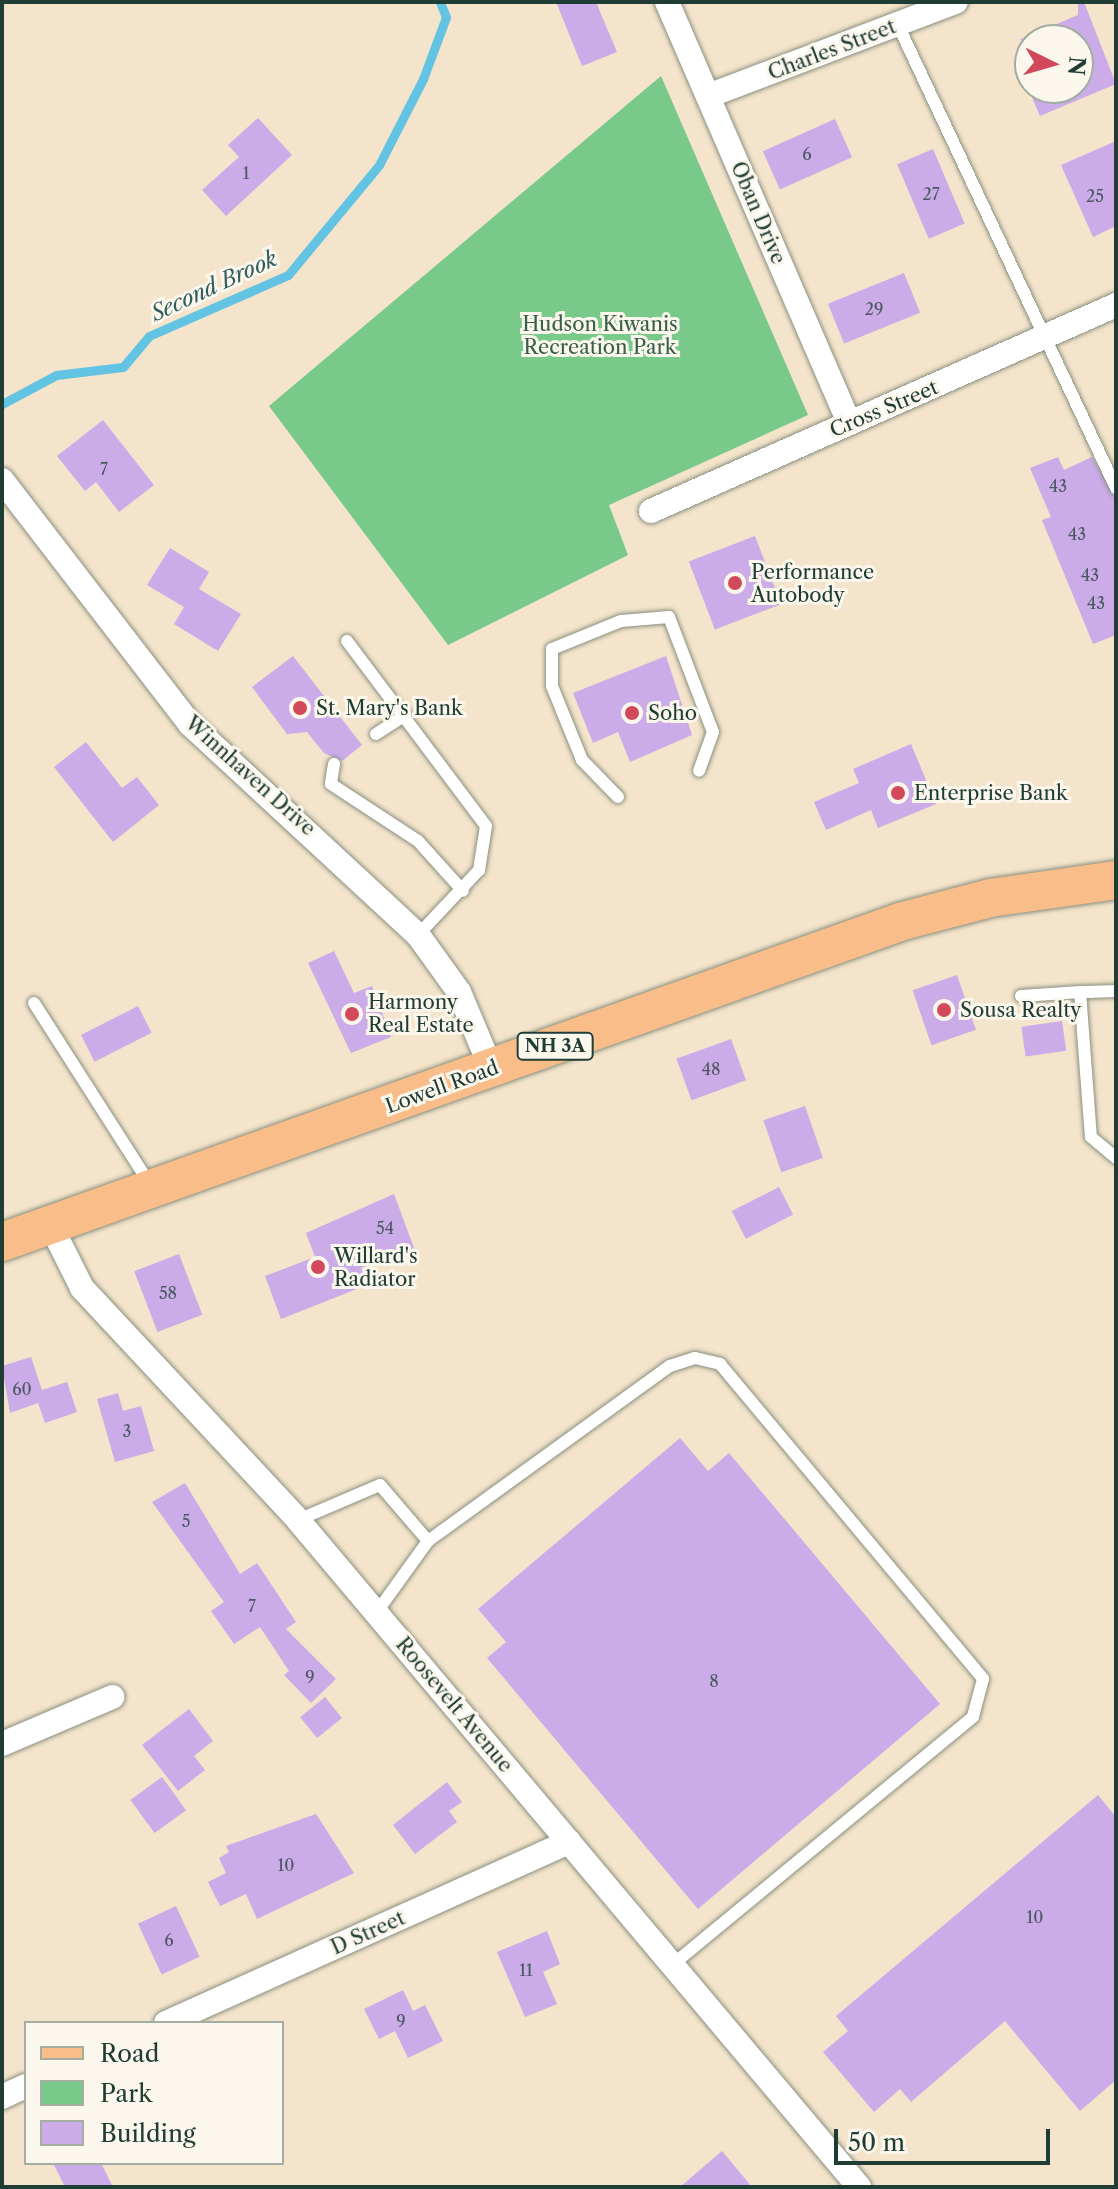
<!DOCTYPE html>
<style>
body{margin:0}
#map{position:relative;width:1118px;height:2189px;overflow:hidden;background:#f4e4cb;font-family:"Libre Caslon Text",serif}
div>[style]{position:absolute}
.green>*{inset:0;background:#79c98a}
.stream>*{height:9px;margin:-4.5px;padding:0 4.5px;transform-origin:4.5px;border-radius:4.5px;background:#63c3e2}
.building>*{inset:0;background:#cbabe8;transform-origin:0 0}
.roads{filter:drop-shadow(0 0 2px #8a9080) drop-shadow(0 0 2px #8a9080)}
.service>*{height:12px;margin:-6px;padding:0 6px;transform-origin:6px;border-radius:6px;background:#fff}
.minor>*{height:24px;margin:-12px;padding:0 12px;transform-origin:12px;border-radius:12px;background:#fff}
.primary>*{height:38px;margin:-19px;padding:0 19px;transform-origin:19px;border-radius:19px;background:#f8bd89}
.dots>*{width:22px;height:22px;translate:-50% -50%;box-sizing:border-box;border:4px solid #fbf7ec;border-radius:50%}
span{translate:-50% -50%;white-space:nowrap;text-align:center;line-height:1.15;-webkit-text-stroke:6px #fbf7ec;paint-order:stroke}
.number-label{font-size:16px;color:#4a5861}
.number-label span{-webkit-text-stroke-width:0}
.shield-label span{padding:2px 6px;background:#fbf7ec;border:2px solid;border-radius:6px;-webkit-text-stroke-width:0}
.shield-label{font-size:18px;color:#1f3d34;font-weight:700}
.street-label{font-size:20px;color:#1f3d34}
.park-label{font-size:20px;color:#36604a}
.poi-label{font-size:20px;color:#1f3d34}
.left{translate:0 -50%;text-align:left}
.water-label{font-size:22px;color:#305e60;font-style:italic}
.frame{position:absolute;inset:0;border:4px solid #1f3d34;pointer-events:none}
.legend{position:absolute;left:24px;top:2021px;width:260px;height:144px;box-sizing:border-box;background:#fbf7ec;border:2px solid #a3ada2;margin:0;padding:10px 14px;list-style:none;font-size:24px;color:#1f3d34}
.legend li{display:flex;align-items:center;gap:16px;height:40px}
.legend b{width:40px;border:2px solid #a3ada2}
.north{position:absolute;left:1014px;top:24px;width:80px;height:80px;box-sizing:border-box;background:#fbf7ec;border:2px solid #a3ada2;border-radius:50%;rotate:95deg;font-size:22px;font-weight:700;line-height:32px;text-align:center;color:#1f3d34}
.north::after{content:'';display:block;margin:auto;width:28px;height:36px;background:#d1495b;clip-path:polygon(50% 0,100% 100%,50% 72%,0 100%)}
.scale{position:absolute;left:834px;top:2129px;width:216px;height:36px;box-sizing:border-box;border:4px solid #1f3d34;border-top:0;padding-left:10px;font-size:24px;line-height:28px;white-space:nowrap;color:#1f3d34;-webkit-text-stroke:6px #fbf7ec;paint-order:stroke}
</style>
<div id="map">
<div class="green">
<div style="clip-path:polygon(661px 76px,808px 415px,609px 505px,628px 555px,448px 645px,269px 406px)"></div>
</div>
<div class="stream">
<div style="left:2px;top:404px;width:61px;rotate:-28.2deg"></div>
<div style="left:56px;top:375px;width:67px;rotate:-6.8deg"></div>
<div style="left:123px;top:367px;width:40px;rotate:-50deg"></div>
<div style="left:149px;top:336px;width:152px;rotate:-23.7deg"></div>
<div style="left:288px;top:275px;width:143px;rotate:-50.4deg"></div>
<div style="left:379px;top:165px;width:97px;rotate:-62.9deg"></div>
<div style="left:423px;top:79px;width:66px;rotate:-69.6deg"></div>
<div style="left:446px;top:17px;width:16px;rotate:-112deg"></div>
</div>
<div class="building">
<div style="clip-path:polygon(556px 2px,596px 2px,617px 52px,582px 66px)"></div>
<div style="clip-path:polygon(1078px 2px,1084px 2px,1116px 84px,1040px 116px,1028px 88px,1078px 88px,1078px 40px,1019px 40px,1078px 15px)"></div>
<div style="clip-path:polygon(258px 118px,292px 155px,226px 216px,202px 190px,239px 157px,228px 145px)"></div>
<div style="left:835px;top:119px;width:42px;height:79px;rotate:66deg"></div>
<div style="clip-path:polygon(1116px 141px,1116px 226px,1093px 237px,1061px 165px)"></div>
<div style="left:933px;top:149px;width:81px;height:39px;rotate:67deg"></div>
<div style="left:904px;top:273px;width:43px;height:82px;rotate:68deg"></div>
<div style="clip-path:polygon(103px 420px,154px 485px,119px 512px,96px 482px,85px 491px,57px 456px)"></div>
<div style="clip-path:polygon(1058px 457px,1064px 470px,1092px 457px,1116px 497px,1116px 635px,1093px 644px,1042px 520px,1051px 517px,1030px 468px)"></div>
<div style="left:755px;top:536px;width:73px;height:71px;rotate:69deg"></div>
<div style="clip-path:polygon(170px 548px,209px 572px,199px 589px,241px 614px,218px 651px,174px 624px,184px 607px,147px 585px)"></div>
<div style="clip-path:polygon(293px 656px,362px 745px,342px 761px,324px 753px,307px 732px,287px 734px,252px 687px)"></div>
<div style="clip-path:polygon(666px 656px,692px 735px,630px 762px,618px 732px,593px 743px,573px 693px)"></div>
<div style="clip-path:polygon(86px 742px,122px 788px,137px 777px,159px 805px,113px 842px,54px 767px)"></div>
<div style="clip-path:polygon(911px 744px,936px 804px,878px 828px,871px 810px,826px 830px,814px 802px,859px 783px,853px 769px)"></div>
<div style="clip-path:polygon(334px 951px,354px 993px,372px 986px,391px 1037px,351px 1053px,308px 963px)"></div>
<div style="left:957px;top:975px;width:58px;height:47px;rotate:71deg"></div>
<div style="left:138px;top:1006px;width:30px;height:64px;rotate:63deg"></div>
<div style="left:1062px;top:1021px;width:30px;height:41px;rotate:82deg"></div>
<div style="left:731px;top:1039px;width:44px;height:58px;rotate:70deg"></div>
<div style="left:805px;top:1106px;width:55px;height:44px;rotate:71deg"></div>
<div style="left:779px;top:1187px;width:31px;height:53px;rotate:63deg"></div>
<div style="clip-path:polygon(394px 1194px,414px 1248px,361px 1268px,367px 1285px,281px 1319px,265px 1276px,315px 1257px,306px 1233px)"></div>
<div style="left:179px;top:1254px;width:65px;height:48px;rotate:69deg"></div>
<div style="clip-path:polygon(31px 1357px,42px 1390px,67px 1382px,77px 1412px,45px 1423px,38px 1403px,10px 1413px,2px 1366px)"></div>
<div style="clip-path:polygon(118px 1393px,123px 1411px,141px 1406px,154px 1451px,115px 1462px,97px 1399px)"></div>
<div style="clip-path:polygon(680px 1438px,708px 1471px,729px 1453px,940px 1704px,698px 1909px,487px 1658px,506px 1642px,478px 1609px)"></div>
<div style="clip-path:polygon(185px 1483px,240px 1574px,257px 1563px,296px 1622px,286px 1629px,336px 1679px,311px 1703px,284px 1675px,289px 1671px,260px 1627px,234px 1644px,211px 1611px,224px 1602px,152px 1502px)"></div>
<div style="left:325px;top:1697px;width:27px;height:32px;rotate:51deg"></div>
<div style="clip-path:polygon(189px 1709px,213px 1741px,194px 1756px,205px 1770px,178px 1791px,142px 1745px)"></div>
<div style="left:162px;top:1777px;width:41px;height:39px;rotate:54deg"></div>
<div style="clip-path:polygon(447px 1782px,462px 1802px,449px 1811px,457px 1822px,415px 1854px,393px 1825px)"></div>
<div style="clip-path:polygon(1098px 1795px,1116px 1817px,1116px 2080px,1080px 2111px,1005px 2021px,911px 2102px,900px 2089px,874px 2112px,823px 2052px,848px 2031px,836px 2016px)"></div>
<div style="clip-path:polygon(316px 1814px,354px 1873px,257px 1919px,246px 1894px,220px 1906px,208px 1882px,226px 1873px,219px 1858px,229px 1852px,226px 1846px)"></div>
<div style="left:176px;top:1906px;width:56px;height:42px;rotate:65deg"></div>
<div style="clip-path:polygon(547px 1931px,560px 1964px,543px 1972px,557px 2004px,525px 2017px,497px 1952px)"></div>
<div style="clip-path:polygon(403px 1990px,413px 2011px,425px 2005px,443px 2041px,408px 2058px,395px 2031px,379px 2039px,364px 2009px)"></div>
<div style="clip-path:polygon(722px 2151px,752px 2187px,680px 2187px)"></div>
<div style="clip-path:polygon(53px 2163px,101px 2163px,113px 2187px,65px 2187px)"></div>
</div>
<div class="roads">
<div class="service">
<div style="left:898px;top:25px;width:512px;rotate:64.79deg"></div>
<div style="left:347px;top:641px;width:231px;rotate:53.1deg"></div>
<div style="left:486px;top:826px;width:45px;rotate:99deg"></div>
<div style="left:479px;top:870px;width:89px;rotate:133.2deg"></div>
<div style="left:376px;top:734px;width:35px;rotate:-33deg"></div>
<div style="left:334px;top:764px;width:20px;rotate:99deg"></div>
<div style="left:331px;top:784px;width:104px;rotate:33.2deg"></div>
<div style="left:418px;top:841px;width:67px;rotate:48deg"></div>
<div style="left:618px;top:797px;width:52px;rotate:-134.2deg"></div>
<div style="left:582px;top:760px;width:80px;rotate:-112.1deg"></div>
<div style="left:552px;top:686px;width:37px;rotate:-90deg"></div>
<div style="left:552px;top:649px;width:74px;rotate:-22.1deg"></div>
<div style="left:621px;top:621px;width:48px;rotate:-4.8deg"></div>
<div style="left:669px;top:617px;width:123px;rotate:69.1deg"></div>
<div style="left:713px;top:732px;width:41px;rotate:109.7deg"></div>
<div style="left:1116px;top:991px;width:36px;rotate:178deg"></div>
<div style="left:1080px;top:992px;width:145px;rotate:85.7deg"></div>
<div style="left:1091px;top:1137px;width:33px;rotate:40deg"></div>
<div style="left:1021px;top:996px;width:59px;rotate:-3.9deg"></div>
<div style="left:34px;top:1003px;width:214px;rotate:57.4deg"></div>
<div style="left:298px;top:1520px;width:89px;rotate:-23.1deg"></div>
<div style="left:380px;top:1485px;width:74px;rotate:49.4deg"></div>
<div style="left:428px;top:1541px;width:89px;rotate:125.8deg"></div>
<div style="left:428px;top:1541px;width:299px;rotate:-35.9deg"></div>
<div style="left:670px;top:1366px;width:26px;rotate:-18deg"></div>
<div style="left:695px;top:1358px;width:26px;rotate:13deg"></div>
<div style="left:720px;top:1364px;width:410px;rotate:50.1deg"></div>
<div style="left:983px;top:1679px;width:39px;rotate:105deg"></div>
<div style="left:973px;top:1717px;width:390px;rotate:140.5deg"></div>
</div>
<div class="minor">
<div style="left:667px;top:2px;width:459px;rotate:66.6deg"></div>
<div style="left:708px;top:96px;width:265px;rotate:-20.8deg"></div>
<div style="left:2px;top:480px;width:308px;rotate:52.4deg"></div>
<div style="left:190px;top:724px;width:311px;rotate:42.8deg"></div>
<div style="left:418px;top:935px;width:70px;rotate:54.3deg"></div>
<div style="left:459px;top:992px;width:85px;rotate:67.1deg"></div>
<div style="left:651px;top:511px;width:509px;rotate:-23.89deg"></div>
<div style="left:51px;top:1226px;width:69px;rotate:63.4deg"></div>
<div style="left:82px;top:1288px;width:317px;rotate:47deg"></div>
<div style="left:298px;top:1520px;width:872px;rotate:49.93deg"></div>
<div style="left:2px;top:1744px;width:120px;rotate:-23.1deg"></div>
<div style="left:166px;top:2023px;width:442px;rotate:-24.2deg"></div>
<div style="left:2px;top:2097px;width:26px;rotate:-25deg"></div>
</div>
<div class="primary">
<div style="left:2px;top:1242px;width:956px;rotate:-19.61deg"></div>
<div style="left:903px;top:921px;width:90px;rotate:-14.8deg"></div>
<div style="left:990px;top:898px;width:127px;rotate:-8.1deg"></div>
</div>
</div>
<div class="dots">
<div style="left:735px;top:583px;background:#d1495b"></div>
<div style="left:300px;top:708px;background:#d1495b"></div>
<div style="left:632px;top:713px;background:#d1495b"></div>
<div style="left:898px;top:793px;background:#d1495b"></div>
<div style="left:944px;top:1010px;background:#d1495b"></div>
<div style="left:352px;top:1014px;background:#d1495b"></div>
<div style="left:318px;top:1267px;background:#d1495b"></div>
</div>
<div class="number-label">
<span style="left:807px;top:154px">6</span>
<span style="left:246px;top:173px">1</span>
<span style="left:931px;top:194px">27</span>
<span style="left:1095px;top:196px">25</span>
<span style="left:874px;top:309px">29</span>
<span style="left:104px;top:469px">7</span>
<span style="left:1058px;top:486px">43</span>
<span style="left:1077px;top:534px">43</span>
<span style="left:1090px;top:575px">43</span>
<span style="left:1096px;top:603px">43</span>
<span style="left:711px;top:1069px">48</span>
<span style="left:385px;top:1228px">54</span>
<span style="left:168px;top:1293px">58</span>
<span style="left:22px;top:1389px">60</span>
<span style="left:127px;top:1431px">3</span>
<span style="left:186px;top:1521px">5</span>
<span style="left:252px;top:1606px">7</span>
<span style="left:310px;top:1677px">9</span>
<span style="left:714px;top:1681px">8</span>
<span style="left:286px;top:1865px">10</span>
<span style="left:1035px;top:1917px">10</span>
<span style="left:169px;top:1940px">6</span>
<span style="left:526px;top:1970px">11</span>
<span style="left:401px;top:2021px">9</span>
</div>
<div class="shield-label">
<span style="left:555px;top:1046px">NH 3A</span>
</div>
<div class="street-label">
<span style="left:832px;top:50px;rotate:-21deg">Charles Street</span>
<span style="left:758px;top:213px;rotate:67deg">Oban Drive</span>
<span style="left:884px;top:409px;rotate:-23deg">Cross Street</span>
<span style="left:250px;top:776px;rotate:42deg">Winnhaven Drive</span>
<span style="left:442px;top:1087px;rotate:-20deg">Lowell Road</span>
<span style="left:454px;top:1705px;rotate:50deg">Roosevelt Avenue</span>
<span style="left:368px;top:1933px;rotate:-24deg">D Street</span>
</div>
<div class="park-label">
<span style="left:600px;top:336px">Hudson Kiwanis<br>Recreation Park</span>
</div>
<div class="poi-label">
<span class="left" style="left:751px;top:584px">Performance<br>Autobody</span>
<span class="left" style="left:316px;top:708px">St. Mary's Bank</span>
<span class="left" style="left:648px;top:713px">Soho</span>
<span class="left" style="left:914px;top:793px">Enterprise Bank</span>
<span class="left" style="left:368px;top:1014px">Harmony<br>Real Estate</span>
<span class="left" style="left:960px;top:1010px">Sousa Realty</span>
<span class="left" style="left:334px;top:1268px">Willard's<br>Radiator</span>
</div>
<div class="water-label">
<span style="left:214px;top:286px;rotate:-25deg">Second Brook</span>
</div>
<div class="frame"></div>
<ul class="legend">
<li><b style="height:10px;background:#f8bd89"></b>Road</li>
<li><b style="height:22px;background:#79c98a"></b>Park</li>
<li><b style="height:22px;background:#cbabe8"></b>Building</li>
</ul>
<div class="north">N</div>
<div class="scale">50 m</div>
</div>
